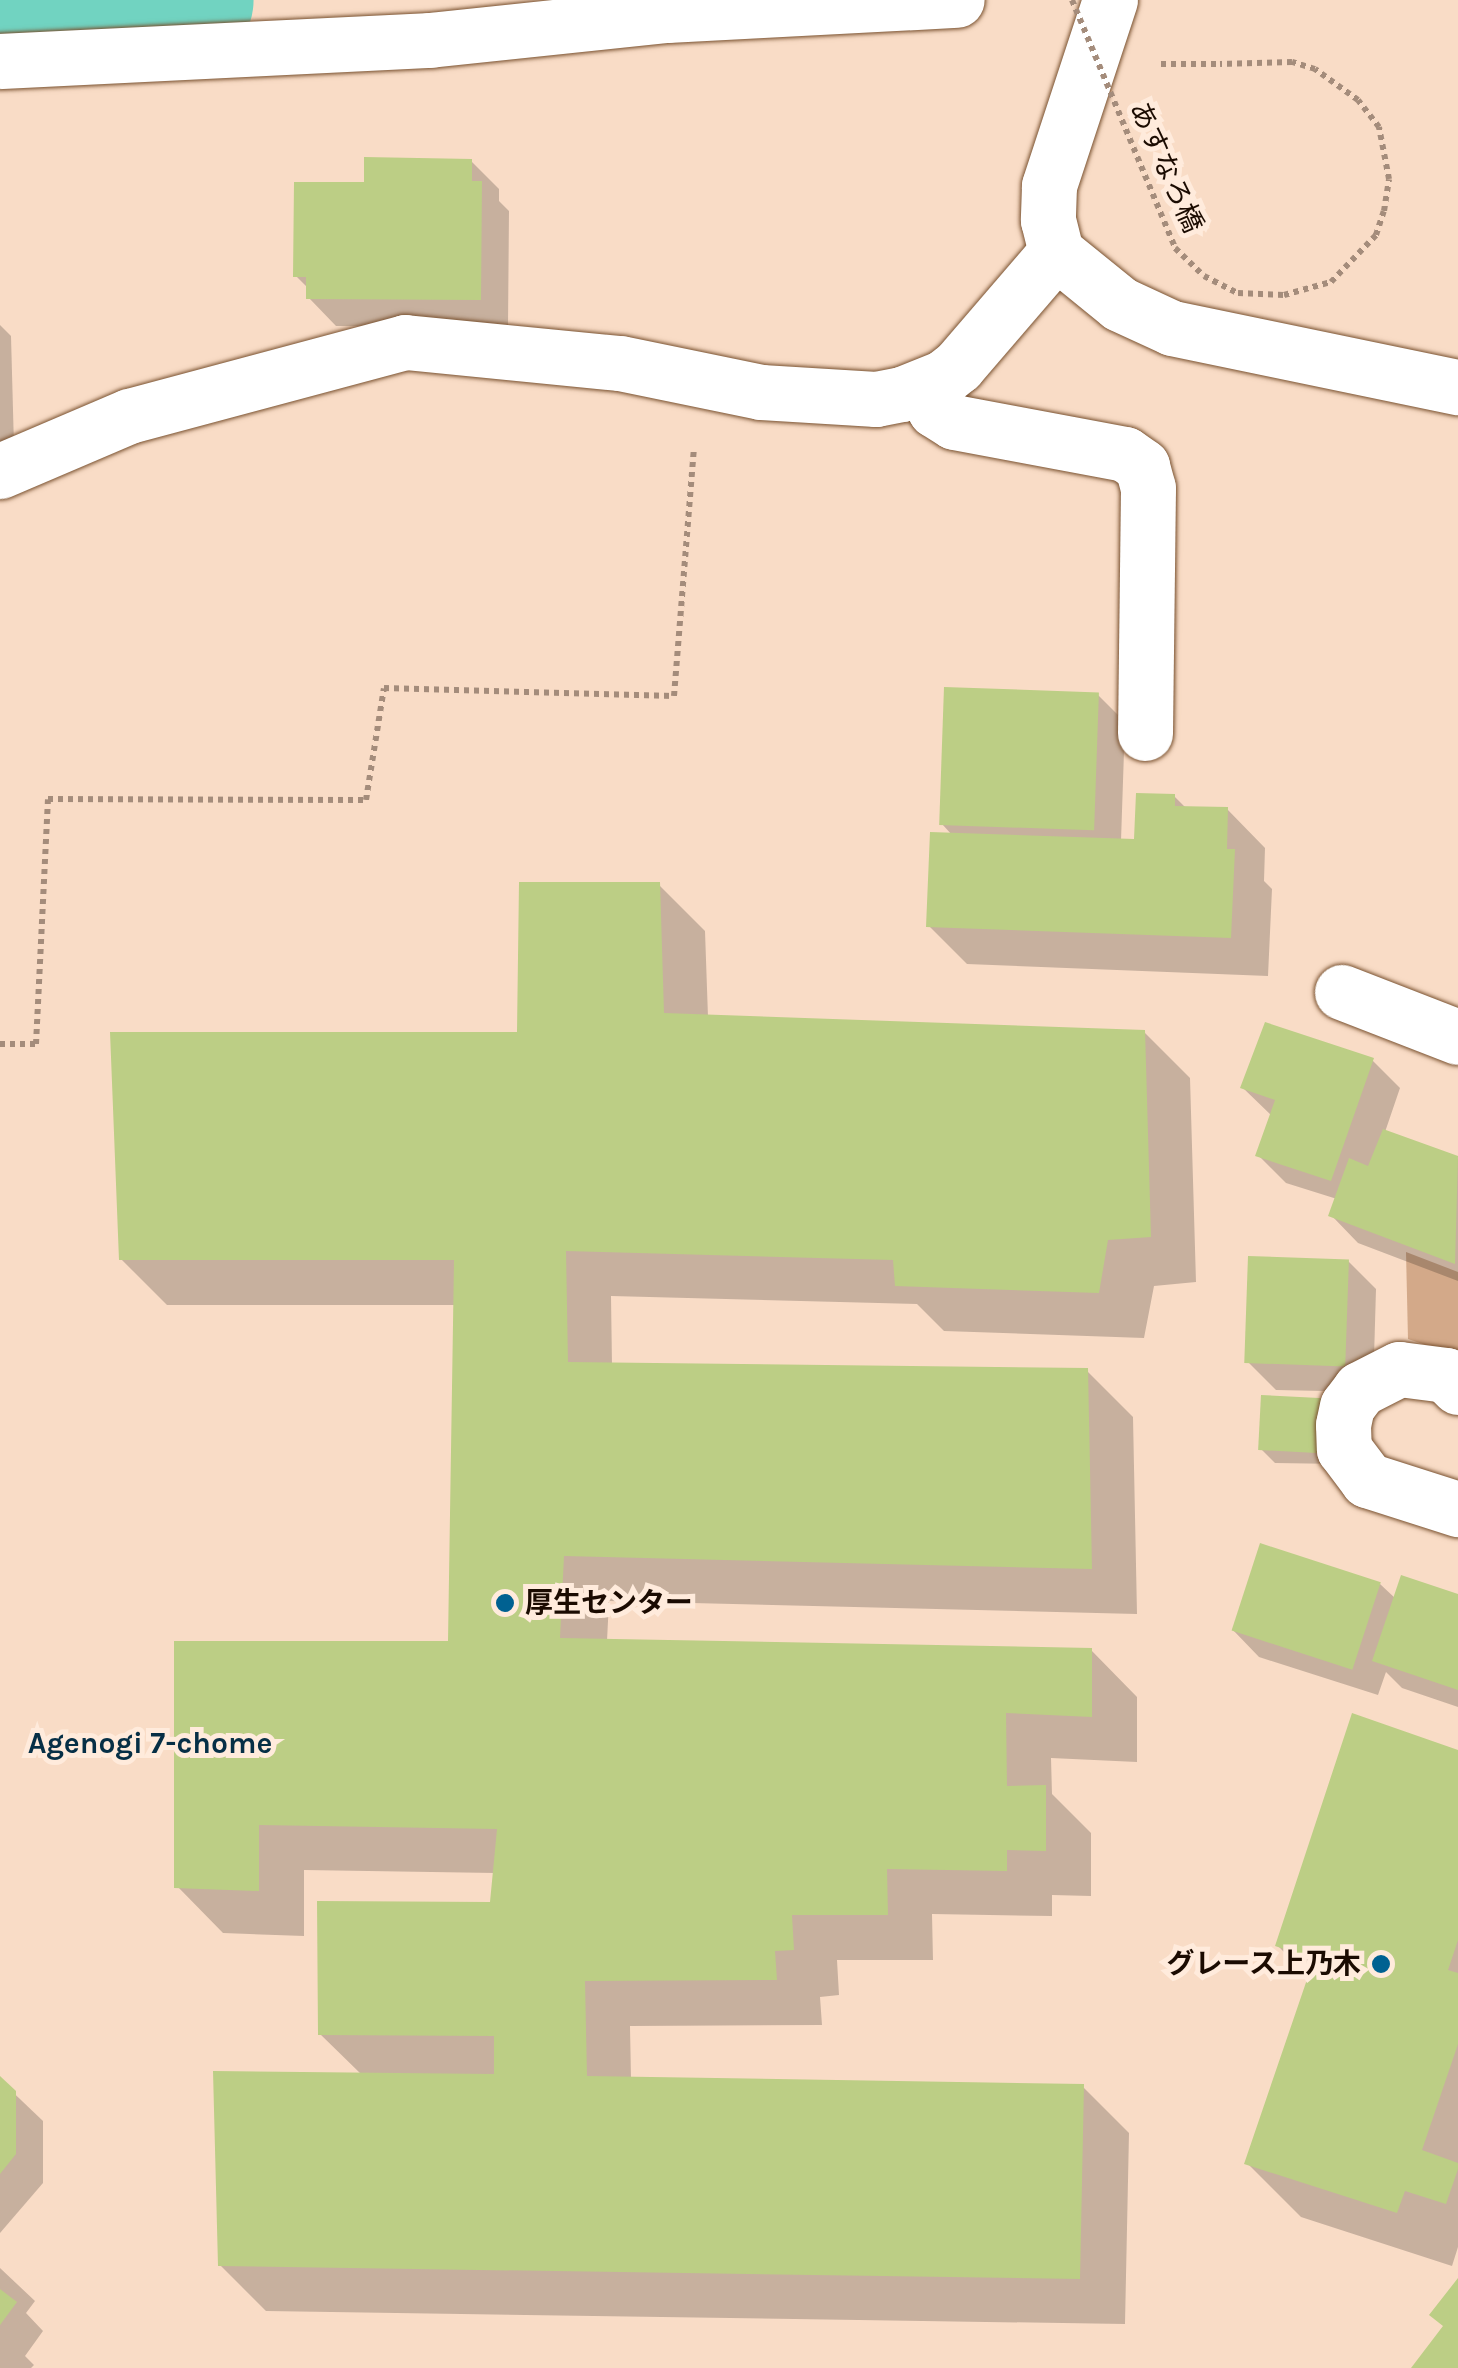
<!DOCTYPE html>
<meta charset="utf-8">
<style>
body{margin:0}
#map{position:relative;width:1458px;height:2368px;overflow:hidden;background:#f9dcc6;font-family:Karla,"Noto Sans JP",sans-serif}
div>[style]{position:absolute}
.green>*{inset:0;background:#d3a989}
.shadow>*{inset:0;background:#0003}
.river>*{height:140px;margin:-70px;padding:0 70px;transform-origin:70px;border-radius:70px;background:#71d3c1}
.building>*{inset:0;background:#bcce85;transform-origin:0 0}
.path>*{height:6px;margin-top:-3px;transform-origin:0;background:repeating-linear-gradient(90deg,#a48c7b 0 5px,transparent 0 10px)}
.roads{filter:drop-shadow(0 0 2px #79512f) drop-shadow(0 0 2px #79512f)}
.minor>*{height:55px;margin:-27.5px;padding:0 27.5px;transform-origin:27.5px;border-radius:27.5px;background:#fff}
.path-bridge>*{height:6px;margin-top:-3px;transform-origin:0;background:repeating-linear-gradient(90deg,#a48c7b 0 5px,transparent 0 10px)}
.dots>*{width:28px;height:28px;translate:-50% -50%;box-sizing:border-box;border:5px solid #ffebdc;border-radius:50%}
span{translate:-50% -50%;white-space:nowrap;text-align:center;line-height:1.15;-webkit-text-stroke:10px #ffebdc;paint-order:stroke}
.street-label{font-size:28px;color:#1b0b01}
.poi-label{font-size:28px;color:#1b0b01;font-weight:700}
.left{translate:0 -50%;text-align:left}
.right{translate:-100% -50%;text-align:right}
.neighbourhood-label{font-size:30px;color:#062f46;font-weight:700}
</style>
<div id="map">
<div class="green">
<div style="clip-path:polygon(1406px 1252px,1458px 1272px,1458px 1356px,1408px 1339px)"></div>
</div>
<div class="shadow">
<div style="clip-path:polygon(471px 161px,499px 189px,499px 201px,509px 211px,508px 327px,336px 326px,309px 298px,309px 289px,296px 276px,366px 185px)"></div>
<div style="clip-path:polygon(0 325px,11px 336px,14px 447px,0 448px)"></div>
<div style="clip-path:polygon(1098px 695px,1125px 722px,1121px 841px,1136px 842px,1174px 796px,1186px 808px,1227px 809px,1265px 848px,1264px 881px,1272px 889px,1268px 976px,967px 964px,929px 926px,952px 835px,942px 824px)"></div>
<div style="clip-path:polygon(659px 885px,705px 931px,708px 1017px,1144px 1032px,1190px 1078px,1196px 1282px,1154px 1286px,1144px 1338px,944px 1331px,917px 1304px,611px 1296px,612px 1365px,1087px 1371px,1133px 1417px,1137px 1614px,609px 1601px,607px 1641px,1091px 1650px,1137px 1697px,1137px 1762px,1051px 1758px,1052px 1794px,1091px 1833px,1091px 1896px,1052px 1895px,1052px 1916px,932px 1914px,933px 1960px,837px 1960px,839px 1995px,820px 1997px,822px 2025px,630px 2026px,631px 2079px,1083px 2087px,1129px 2133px,1125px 2324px,266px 2311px,220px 2265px,362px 2075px,320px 2034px,493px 1904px,495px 1873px,304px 1870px,304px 1936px,223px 1933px,177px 1886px,450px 1644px,456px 1305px,167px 1305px,121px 1259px,520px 1035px)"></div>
<div style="clip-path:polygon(1372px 1060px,1400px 1088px,1385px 1132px,1458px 1159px,1458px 1281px,1358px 1243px,1331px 1215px,1337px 1199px,1286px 1183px,1258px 1155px,1272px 1116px,1243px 1088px)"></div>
<div style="clip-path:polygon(1348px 1261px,1376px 1289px,1373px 1392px,1276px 1390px,1248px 1362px)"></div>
<div style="clip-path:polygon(1263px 1398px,1340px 1464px,1275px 1463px,1261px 1449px)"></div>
<div style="clip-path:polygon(1380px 1584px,1396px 1599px,1458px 1597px,1458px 1707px,1402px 1688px,1386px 1672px,1378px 1695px,1259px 1657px,1232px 1629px)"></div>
<div style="clip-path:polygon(1458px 1752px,1458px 2247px,1452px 2266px,1301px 2217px,1247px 2163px,1310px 1978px,1277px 1945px)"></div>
<div style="clip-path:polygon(0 2080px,43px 2121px,43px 2183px,0 2233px)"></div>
<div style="clip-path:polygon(0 2268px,35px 2301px,26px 2313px,43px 2331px,25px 2356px,34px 2365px,31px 2368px,0 2368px)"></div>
</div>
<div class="river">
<div style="left:0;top:13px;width:184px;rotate:-4deg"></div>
</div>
<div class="building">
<div style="clip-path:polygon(364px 157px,472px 159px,472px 181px,482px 181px,481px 300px,306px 299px,306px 277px,293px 277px,294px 182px,364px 182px)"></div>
<div style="left:944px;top:687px;width:155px;height:138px;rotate:2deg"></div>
<div style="clip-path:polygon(1136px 793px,1175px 794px,1175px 806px,1228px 807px,1227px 849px,1235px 849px,1231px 938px,926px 927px,930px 832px,1134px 839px)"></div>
<div style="clip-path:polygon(519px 882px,660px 882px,664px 1013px,1145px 1030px,1151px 1237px,1108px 1240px,1099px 1293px,895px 1286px,893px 1260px,566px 1251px,568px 1362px,1088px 1368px,1092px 1569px,564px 1556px,560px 1638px,1092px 1648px,1092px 1717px,1006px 1713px,1007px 1786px,1046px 1785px,1046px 1851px,1007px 1850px,1007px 1871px,887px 1869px,888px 1915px,792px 1915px,794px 1950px,775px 1951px,777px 1980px,585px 1981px,587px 2076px,1084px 2084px,1080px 2279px,218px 2266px,213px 2071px,494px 2074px,494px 2036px,318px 2035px,317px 1901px,490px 1902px,497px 1829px,259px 1825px,259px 1891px,174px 1888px,174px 1641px,448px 1641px,454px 1260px,119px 1260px,110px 1032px,517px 1032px)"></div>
<div style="clip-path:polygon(1265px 1022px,1374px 1058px,1331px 1181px,1255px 1156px,1275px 1100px,1240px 1088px)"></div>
<div style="clip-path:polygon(1383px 1129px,1458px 1156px,1455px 1264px,1328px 1216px,1349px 1158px,1368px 1166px)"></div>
<div style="left:1248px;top:1256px;width:101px;height:107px;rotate:2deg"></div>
<div style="left:1261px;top:1395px;width:68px;height:55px;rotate:3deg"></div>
<div style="left:1260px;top:1543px;width:127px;height:92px;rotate:18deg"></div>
<div style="clip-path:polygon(1401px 1575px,1458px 1594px,1458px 1690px,1372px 1661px)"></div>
<div style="clip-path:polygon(1352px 1713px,1458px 1750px,1458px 1940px,1448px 1970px,1458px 1973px,1458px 2044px,1422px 2150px,1458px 2163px,1458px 2169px,1446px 2204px,1405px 2191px,1397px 2213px,1244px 2164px,1314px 1959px,1275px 1946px)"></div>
<div style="clip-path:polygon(0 2076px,16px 2091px,16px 2154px,0 2174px)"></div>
<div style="clip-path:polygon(1458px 2278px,1458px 2368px,1411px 2368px,1443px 2326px,1429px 2315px)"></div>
<div style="clip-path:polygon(0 2289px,17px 2302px,0 2325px)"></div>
</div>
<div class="path">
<div style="left:1161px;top:64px;width:59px"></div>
<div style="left:0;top:1044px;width:36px"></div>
<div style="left:36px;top:1044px;width:245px;rotate:-87.2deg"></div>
<div style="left:48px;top:799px;width:318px;rotate:0.2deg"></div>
<div style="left:366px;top:800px;width:113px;rotate:-80.9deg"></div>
<div style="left:384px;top:688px;width:290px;rotate:1.6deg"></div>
<div style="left:674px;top:696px;width:247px;rotate:-85.4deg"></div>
</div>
<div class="roads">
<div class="minor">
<div style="left:1110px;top:0;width:196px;rotate:108.2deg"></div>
<div style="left:1049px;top:186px;width:34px;rotate:92deg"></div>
<div style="left:1048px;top:220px;width:33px;rotate:76deg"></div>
<div style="left:1056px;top:252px;width:82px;rotate:39.1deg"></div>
<div style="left:1120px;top:304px;width:57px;rotate:24.8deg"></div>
<div style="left:1172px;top:328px;width:292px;rotate:11.7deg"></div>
<div style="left:0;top:61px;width:430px;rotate:-2.8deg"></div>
<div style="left:429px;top:40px;width:239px;rotate:-6deg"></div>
<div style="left:667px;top:15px;width:290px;rotate:-3deg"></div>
<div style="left:923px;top:388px;width:25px;rotate:61deg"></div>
<div style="left:935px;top:410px;width:22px;rotate:32deg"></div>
<div style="left:954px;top:422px;width:174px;rotate:10.6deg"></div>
<div style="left:1125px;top:454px;width:21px;rotate:35deg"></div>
<div style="left:1142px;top:466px;width:23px;rotate:75deg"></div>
<div style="left:1148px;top:488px;width:245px;rotate:90.7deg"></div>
<div style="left:0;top:471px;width:140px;rotate:-23.1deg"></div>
<div style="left:129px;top:416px;width:286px;rotate:-15deg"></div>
<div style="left:405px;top:342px;width:216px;rotate:5.6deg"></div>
<div style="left:620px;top:363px;width:144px;rotate:11.6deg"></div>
<div style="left:761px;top:392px;width:115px;rotate:3.5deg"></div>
<div style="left:876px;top:399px;width:26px;rotate:-11deg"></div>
<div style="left:902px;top:394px;width:45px;rotate:-22deg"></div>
<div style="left:944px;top:377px;width:18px;rotate:-38deg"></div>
<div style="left:958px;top:366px;width:150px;rotate:-49.3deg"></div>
<div style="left:1342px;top:992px;width:124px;rotate:21.2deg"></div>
<div style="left:1458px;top:1387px;width:17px;rotate:-135deg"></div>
<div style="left:1446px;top:1375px;width:47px;rotate:-172.7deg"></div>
<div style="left:1399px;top:1369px;width:44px;rotate:152.9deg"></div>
<div style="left:1360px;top:1389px;width:21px;rotate:127deg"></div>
<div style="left:1347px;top:1406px;width:19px;rotate:102deg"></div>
<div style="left:1343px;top:1425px;width:24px;rotate:88deg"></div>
<div style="left:1344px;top:1449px;width:39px;rotate:53deg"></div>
<div style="left:1367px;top:1480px;width:96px;rotate:17.7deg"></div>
</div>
</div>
<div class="path-bridge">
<div style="left:1072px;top:0;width:269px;rotate:67.4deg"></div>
<div style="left:1175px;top:248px;width:40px;rotate:44deg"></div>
<div style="left:1204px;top:276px;width:38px;rotate:27deg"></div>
<div style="left:1238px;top:293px;width:46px;rotate:2.5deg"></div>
<div style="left:1284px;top:295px;width:49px;rotate:-15.5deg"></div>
<div style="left:1331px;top:282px;width:65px;rotate:-46.2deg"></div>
<div style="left:1376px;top:235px;width:25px;rotate:-72deg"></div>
<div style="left:1384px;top:211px;width:32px;rotate:-81deg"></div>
<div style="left:1389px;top:179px;width:53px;rotate:-100.9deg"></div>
<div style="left:1379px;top:127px;width:34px;rotate:-128deg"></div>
<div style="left:1358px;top:100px;width:53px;rotate:-144.2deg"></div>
<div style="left:1315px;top:69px;width:24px;rotate:-163deg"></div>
<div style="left:1292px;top:62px;width:72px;rotate:178.4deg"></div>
</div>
<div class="dots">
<div style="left:505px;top:1603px;background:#006191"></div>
<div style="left:1381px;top:1964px;background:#006191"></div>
</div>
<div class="street-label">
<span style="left:1166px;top:167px;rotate:66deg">あすなろ橋</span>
</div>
<div class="poi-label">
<span class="left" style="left:525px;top:1603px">厚生センター</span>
<span class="right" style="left:1361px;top:1964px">グレース上乃木</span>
</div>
<div class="neighbourhood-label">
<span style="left:150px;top:1743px">Agenogi 7-chome</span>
</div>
</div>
